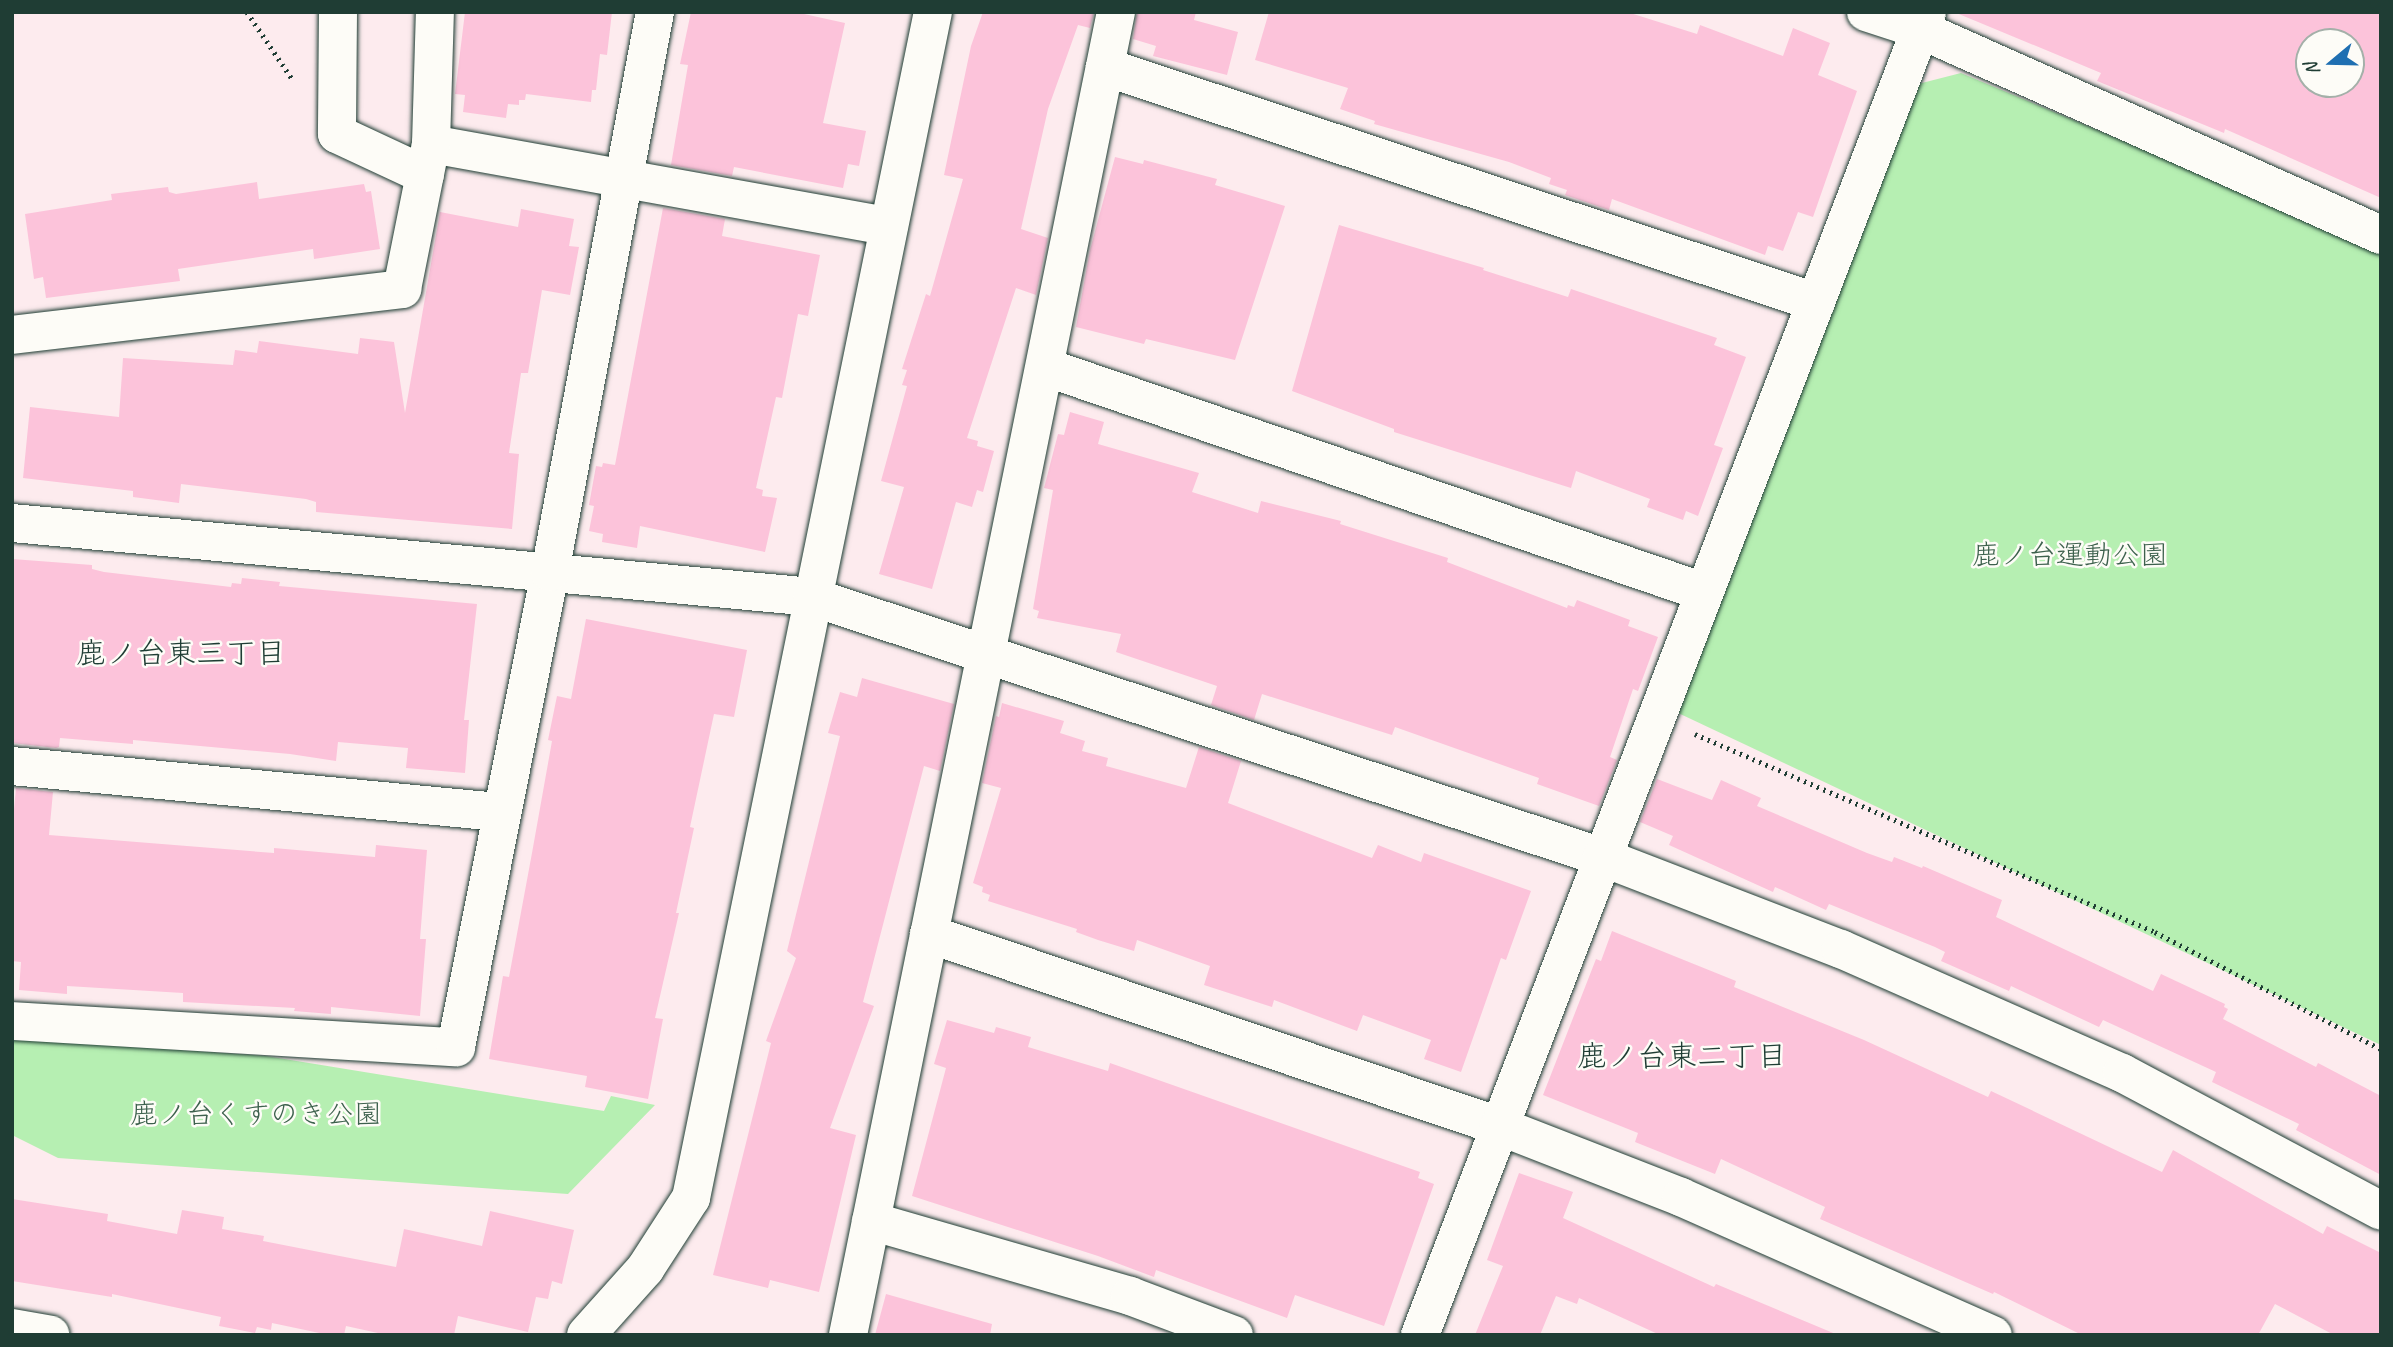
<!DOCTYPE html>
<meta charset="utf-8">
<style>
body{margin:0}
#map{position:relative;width:2393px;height:1347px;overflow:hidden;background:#fdebee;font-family:Caveat,"Klee One",sans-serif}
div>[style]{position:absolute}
.green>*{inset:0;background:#b6efb2}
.building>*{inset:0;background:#fcc3da}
.path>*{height:4.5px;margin-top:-2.25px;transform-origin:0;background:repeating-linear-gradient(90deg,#1f3d34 0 2px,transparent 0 7px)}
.roads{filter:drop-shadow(0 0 2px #1f3d34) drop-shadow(0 0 2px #1f3d34)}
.minor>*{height:38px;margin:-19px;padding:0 19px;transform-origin:19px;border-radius:19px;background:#fdfcf7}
span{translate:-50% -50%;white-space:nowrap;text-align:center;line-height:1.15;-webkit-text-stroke:5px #fdfcf7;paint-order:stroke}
.park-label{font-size:28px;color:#3d614d}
.neighbourhood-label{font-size:30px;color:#1f3d34}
.frame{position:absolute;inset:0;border:14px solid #1f3d34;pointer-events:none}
.north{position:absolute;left:2295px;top:28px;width:70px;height:70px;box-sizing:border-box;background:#fdfcf7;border:2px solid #a4b0a9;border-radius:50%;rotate:251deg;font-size:19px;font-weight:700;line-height:28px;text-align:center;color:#1f3d34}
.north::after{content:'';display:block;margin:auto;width:24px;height:32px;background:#1f6fb2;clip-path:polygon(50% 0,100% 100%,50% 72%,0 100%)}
</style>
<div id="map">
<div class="green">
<div style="clip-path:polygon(1961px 73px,2381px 249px,2381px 1045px,1676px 712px,1918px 84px)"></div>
<div style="clip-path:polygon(12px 1038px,266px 1056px,604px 1111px,611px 1096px,655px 1105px,568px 1194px,58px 1158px,12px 1135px)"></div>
</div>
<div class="building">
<div style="clip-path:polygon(465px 12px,612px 12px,607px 55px,600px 54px,596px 90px,592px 90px,591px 102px,526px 94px,525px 100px,519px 100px,519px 105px,508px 104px,506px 118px,463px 112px,465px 95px,455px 94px)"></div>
<div style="clip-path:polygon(691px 12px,795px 12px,845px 23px,823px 123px,866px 131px,859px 166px,848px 164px,843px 188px,734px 167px,732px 176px,671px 165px,688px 65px,680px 64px)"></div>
<div style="clip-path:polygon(983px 12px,1094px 12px,1090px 28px,1078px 25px,1048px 109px,1021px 229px,1048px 238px,1036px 295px,1016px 288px,967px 438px,978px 441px,977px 446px,994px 451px,983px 492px,977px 490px,972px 507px,956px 502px,932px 589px,879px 574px,904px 487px,881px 481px,907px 386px,902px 385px,907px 370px,902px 369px,926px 294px,930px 296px,963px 179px,944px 175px,971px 46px)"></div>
<div style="clip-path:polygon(1137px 12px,1196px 12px,1194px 20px,1238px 32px,1227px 75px,1153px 56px,1156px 46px,1133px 39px)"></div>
<div style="clip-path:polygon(1269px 12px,1627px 12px,1697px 34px,1700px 25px,1783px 56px,1793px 28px,1830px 43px,1818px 75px,1857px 91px,1813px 217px,1798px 212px,1783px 251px,1768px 246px,1765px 255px,1612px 199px,1609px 210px,1565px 195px,1567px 190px,1549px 184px,1551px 178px,1509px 162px,1374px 124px,1375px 121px,1340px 109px,1348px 88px,1255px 60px)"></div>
<div style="clip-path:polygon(evenodd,1954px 12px,2381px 12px,2381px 198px,2225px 129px,2224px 133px,2097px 81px,2101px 73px,1954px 12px,2309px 42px,2351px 42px,2351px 84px,2309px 84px,2309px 42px)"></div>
<div style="clip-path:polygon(1115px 157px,1143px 164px,1144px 160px,1217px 179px,1215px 185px,1285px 206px,1235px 360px,1146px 339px,1144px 344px,1076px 327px,1090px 250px)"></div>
<div style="clip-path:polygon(257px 182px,259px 199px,364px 184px,366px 192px,371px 191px,380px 249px,314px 259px,313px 249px,178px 269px,180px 281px,46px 298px,43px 277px,34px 279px,25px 214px,112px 200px,111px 194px,168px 187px,169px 192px,176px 194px)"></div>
<div style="clip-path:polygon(663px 208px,725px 219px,722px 236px,820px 255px,808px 316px,798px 314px,782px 398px,776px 397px,756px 488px,763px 490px,762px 496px,777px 498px,765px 552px,640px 526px,637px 548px,602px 542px,603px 534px,589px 531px,594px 506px,589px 505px,596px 466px,602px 467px,603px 463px,615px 465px)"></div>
<div style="clip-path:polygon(521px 209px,574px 219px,569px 246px,579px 247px,570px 295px,542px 290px,528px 373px,521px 373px,509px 453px,519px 454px,512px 529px,316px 512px,316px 502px,306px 499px,181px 484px,179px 503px,133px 497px,133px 491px,23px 478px,30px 407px,119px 417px,123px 358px,233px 365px,235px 350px,257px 353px,259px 341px,358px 354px,360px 338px,394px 342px,405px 413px,440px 212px,518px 227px)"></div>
<div style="clip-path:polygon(1339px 225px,1484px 268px,1483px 270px,1568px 297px,1571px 289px,1717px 338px,1714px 345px,1746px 357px,1714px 445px,1723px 448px,1698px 516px,1686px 511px,1683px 520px,1647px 507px,1650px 499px,1576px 471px,1571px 488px,1394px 432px,1394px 429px,1292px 391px)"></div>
<div style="clip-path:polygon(1070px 412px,1104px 422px,1098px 444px,1199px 473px,1192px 492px,1258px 513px,1261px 501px,1341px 521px,1340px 524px,1448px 558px,1447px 562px,1567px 608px,1568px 605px,1574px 607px,1577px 600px,1630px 620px,1628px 626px,1658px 637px,1638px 691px,1633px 689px,1610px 757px,1617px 760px,1599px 806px,1537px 784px,1539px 778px,1395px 727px,1392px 735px,1262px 694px,1254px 720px,1211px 705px,1217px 686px,1116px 652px,1121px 634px,1037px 618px,1039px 611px,1033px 609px,1053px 490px,1044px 488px,1058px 434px,1064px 435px)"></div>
<div style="clip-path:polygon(12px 559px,92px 565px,92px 569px,104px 572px,231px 587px,232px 583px,241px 584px,242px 578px,280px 582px,279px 586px,477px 604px,464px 720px,469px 720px,465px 773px,406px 768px,408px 748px,338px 742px,336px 761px,290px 754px,133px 740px,133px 744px,60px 738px,59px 747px,56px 748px,12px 743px)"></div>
<div style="clip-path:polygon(586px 619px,747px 650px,734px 717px,714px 714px,690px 827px,694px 828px,676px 913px,679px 913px,655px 1018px,663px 1019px,648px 1099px,585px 1087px,587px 1076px,489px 1059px,503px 976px,509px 977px,532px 853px,552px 741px,548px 740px,557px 696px,571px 699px)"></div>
<div style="clip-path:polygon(862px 678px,954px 704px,940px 771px,924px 766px,863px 1002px,874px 1006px,830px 1128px,856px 1135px,819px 1292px,770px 1280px,768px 1288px,713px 1275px,771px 1043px,766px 1041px,796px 958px,787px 951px,840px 736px,828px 733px,840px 692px,857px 697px)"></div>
<div style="clip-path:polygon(1002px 703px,1064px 721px,1060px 733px,1085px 741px,1082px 751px,1108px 758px,1106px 766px,1186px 788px,1199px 747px,1241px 761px,1228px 803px,1372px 858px,1378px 845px,1421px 862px,1424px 853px,1531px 891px,1506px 960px,1501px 958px,1461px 1072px,1424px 1059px,1431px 1040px,1363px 1015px,1357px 1031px,1274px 1000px,1272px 1007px,1204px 985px,1210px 966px,1137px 940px,1134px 951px,1098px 940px,1076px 932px,1077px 929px,988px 901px,990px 895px,982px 892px,983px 887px,973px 883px,1001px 788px,982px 783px,996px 716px,999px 717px)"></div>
<div style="clip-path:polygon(1657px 779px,1712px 800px,1721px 780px,1761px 798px,1757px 806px,1867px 853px,1892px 862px,1894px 857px,1922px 868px,1923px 866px,2002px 900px,1996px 917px,2153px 991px,2161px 974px,2225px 1004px,2224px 1007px,2228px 1009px,2223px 1019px,2316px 1067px,2318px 1063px,2381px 1096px,2381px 1175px,2296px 1130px,2299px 1124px,2212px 1082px,2216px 1072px,2103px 1020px,2099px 1027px,2011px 986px,2009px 991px,1941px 961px,1945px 952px,1935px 947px,1829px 904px,1826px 910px,1775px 887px,1773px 892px,1669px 845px,1673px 836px,1640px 822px)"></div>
<div style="clip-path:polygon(16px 788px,53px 792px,49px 835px,274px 853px,274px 848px,375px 857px,376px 845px,427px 850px,420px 939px,426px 939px,420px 1016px,331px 1007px,331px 1014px,294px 1011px,295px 1008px,183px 1002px,183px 993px,67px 986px,67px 994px,19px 990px,21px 962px,12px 961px,12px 830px)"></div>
<div style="clip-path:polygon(1612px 931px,1736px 981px,1734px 987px,1864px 1040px,1988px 1097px,1991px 1091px,2162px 1172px,2173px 1150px,2323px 1234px,2327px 1226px,2381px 1253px,2381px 1335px,2334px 1335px,2275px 1304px,2258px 1335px,2082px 1335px,1994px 1292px,1993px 1294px,1820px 1219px,1825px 1207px,1721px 1159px,1715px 1174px,1635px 1142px,1638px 1133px,1543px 1095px,1596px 959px,1601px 961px)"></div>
<div style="clip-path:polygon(947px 1020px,994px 1033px,996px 1027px,1031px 1037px,1028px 1047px,1108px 1071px,1110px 1063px,1420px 1172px,1418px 1178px,1434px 1184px,1384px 1326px,1295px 1295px,1287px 1318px,1156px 1270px,1154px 1277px,1098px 1256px,912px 1196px,946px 1068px,934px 1064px)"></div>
<div style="clip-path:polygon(1519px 1173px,1573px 1192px,1563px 1218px,1714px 1287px,1716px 1284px,1838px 1335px,1660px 1335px,1579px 1298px,1577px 1304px,1556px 1296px,1540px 1335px,1475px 1335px,1503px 1266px,1487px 1260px)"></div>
<div style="clip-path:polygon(12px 1199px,108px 1214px,107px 1221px,177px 1234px,182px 1210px,224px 1217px,222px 1229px,264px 1236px,263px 1241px,396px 1267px,404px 1229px,482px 1246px,490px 1211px,574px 1230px,562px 1284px,552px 1281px,548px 1299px,536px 1297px,528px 1332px,458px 1316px,454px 1335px,387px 1335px,346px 1326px,344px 1335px,329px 1335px,272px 1323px,271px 1330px,257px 1327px,255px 1333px,219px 1326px,221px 1317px,112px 1294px,112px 1297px,12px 1281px)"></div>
<div style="clip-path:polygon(886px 1294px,992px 1324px,990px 1335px,875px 1335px)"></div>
</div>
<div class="path">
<div style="left:247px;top:12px;width:82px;rotate:55.9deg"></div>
<div style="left:1695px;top:734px;width:501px;rotate:23.29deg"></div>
<div style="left:2155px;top:932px;width:254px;rotate:27.4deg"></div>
</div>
<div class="roads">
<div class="minor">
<div style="left:338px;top:12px;width:122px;rotate:90.5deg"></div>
<div style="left:337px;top:134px;width:97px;rotate:25deg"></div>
<div style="left:1866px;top:12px;width:58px;rotate:18.1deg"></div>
<div style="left:1921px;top:30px;width:504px;rotate:24.02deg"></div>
<div style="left:1105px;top:67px;width:749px;rotate:18.29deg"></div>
<div style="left:431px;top:144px;width:465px;rotate:10.2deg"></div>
<div style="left:12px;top:335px;width:393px;rotate:-6.7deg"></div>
<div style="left:402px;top:289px;width:148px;rotate:-78.7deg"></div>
<div style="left:431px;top:144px;width:132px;rotate:-88.3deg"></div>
<div style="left:1045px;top:367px;width:696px;rotate:18.85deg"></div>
<div style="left:12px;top:523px;width:803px;rotate:5.28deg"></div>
<div style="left:812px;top:597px;width:832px;rotate:18.22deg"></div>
<div style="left:1602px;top:857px;width:256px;rotate:21.1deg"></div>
<div style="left:1841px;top:949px;width:307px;rotate:23.8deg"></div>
<div style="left:2122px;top:1073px;width:293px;rotate:28deg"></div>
<div style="left:12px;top:766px;width:490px;rotate:5.4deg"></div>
<div style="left:929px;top:934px;width:601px;rotate:18.62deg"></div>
<div style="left:1499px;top:1126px;width:195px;rotate:21.3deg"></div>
<div style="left:1681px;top:1197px;width:341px;rotate:23.9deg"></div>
<div style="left:12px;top:1021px;width:445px;rotate:3.4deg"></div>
<div style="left:456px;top:1047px;width:484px;rotate:-78.8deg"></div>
<div style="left:550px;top:572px;width:570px;rotate:-79.38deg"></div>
<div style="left:871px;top:1221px;width:270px;rotate:16.1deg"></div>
<div style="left:1130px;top:1296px;width:111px;rotate:20.6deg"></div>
<div style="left:12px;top:1328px;width:39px;rotate:10deg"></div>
<div style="left:586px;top:1335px;width:89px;rotate:-48.2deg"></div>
<div style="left:645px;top:1269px;width:85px;rotate:-57.1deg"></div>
<div style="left:691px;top:1198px;width:1210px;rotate:-78.47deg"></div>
<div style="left:848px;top:1335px;width:1350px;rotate:-78.55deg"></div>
<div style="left:1420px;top:1335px;width:1417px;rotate:-69.03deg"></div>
</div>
</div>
<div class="park-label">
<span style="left:2070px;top:555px">鹿ノ台運動公園</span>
<span style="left:256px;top:1114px">鹿ノ台くすのき公園</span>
</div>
<div class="neighbourhood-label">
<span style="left:181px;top:653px">鹿ノ台東三丁目</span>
<span style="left:1682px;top:1056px">鹿ノ台東二丁目</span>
</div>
<div class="frame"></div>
<div class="north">N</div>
</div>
